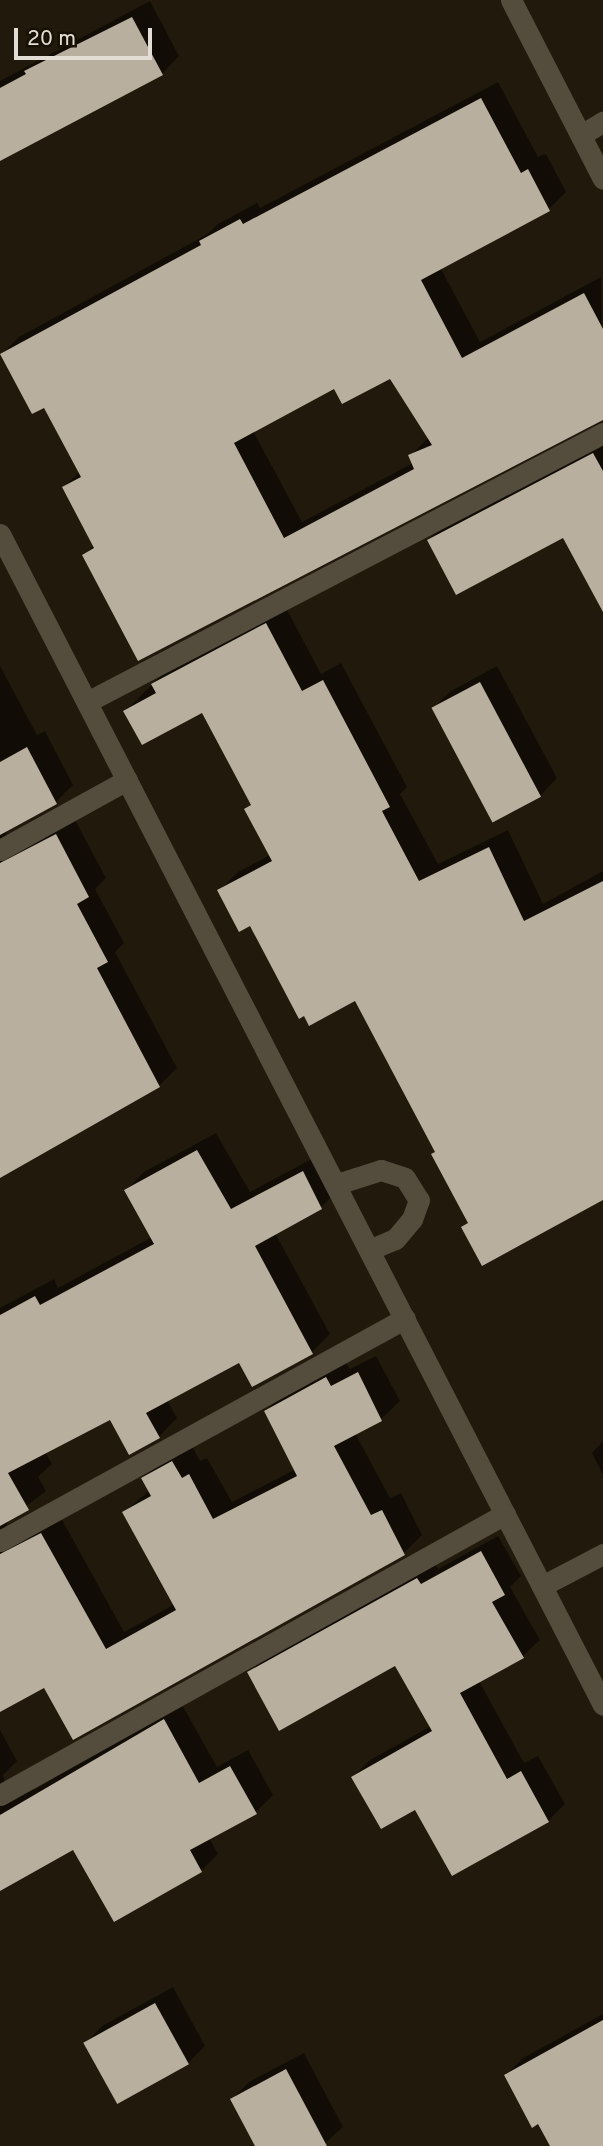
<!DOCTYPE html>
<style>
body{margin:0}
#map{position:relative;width:603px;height:2146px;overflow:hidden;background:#211a0c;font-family:Overpass,sans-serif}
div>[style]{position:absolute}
.shadow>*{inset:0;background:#0007}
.building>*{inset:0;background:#b8af9e;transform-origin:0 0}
.minor>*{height:21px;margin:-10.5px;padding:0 10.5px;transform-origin:10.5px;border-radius:10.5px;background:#544c3d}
span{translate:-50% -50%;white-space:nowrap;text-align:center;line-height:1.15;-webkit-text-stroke:7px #171005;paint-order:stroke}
.scale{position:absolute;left:14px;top:28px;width:138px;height:32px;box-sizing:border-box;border:4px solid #e3ded5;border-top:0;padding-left:9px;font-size:21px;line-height:24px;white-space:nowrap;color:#e3ded5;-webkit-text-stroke:5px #171005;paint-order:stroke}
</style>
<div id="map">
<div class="shadow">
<div style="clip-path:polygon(150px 1px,179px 56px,162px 74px,0 159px,0 81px)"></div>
<div style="clip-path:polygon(evenodd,498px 82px,538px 157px,546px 154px,566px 192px,549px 209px,440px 267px,480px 342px,601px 277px,603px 417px,139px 658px,84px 555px,94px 545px,64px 487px,80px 471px,45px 405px,2px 354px,19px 337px,206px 235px,218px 224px,257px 203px,260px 208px,498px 82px,391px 376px,429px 437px,410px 456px,413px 463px,302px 522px,253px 431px,335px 387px,391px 376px)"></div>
<div style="clip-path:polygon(603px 440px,603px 593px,564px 535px,429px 540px,449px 520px)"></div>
<div style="clip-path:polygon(285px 606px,321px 674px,341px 663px,407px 787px,400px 794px,438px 864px,508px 830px,543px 904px,603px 871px,603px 1192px,463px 1227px,469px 1222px,437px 1151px,355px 999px,251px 923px,219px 891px,238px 872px,270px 855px,246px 809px,252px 803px,202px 711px,125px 711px,171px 666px)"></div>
<div style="clip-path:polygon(0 666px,37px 735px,45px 731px,73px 785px,56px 802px,7px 829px,5px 838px,74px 818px,106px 878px,95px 889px,124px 943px,115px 952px,177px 1068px,159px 1086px,0 1156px)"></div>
<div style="clip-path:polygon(497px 666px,557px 778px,540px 796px,433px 708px,451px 691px)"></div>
<div style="clip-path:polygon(216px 1133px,250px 1192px,321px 1154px,340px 1189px,321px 1207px,275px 1233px,330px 1334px,312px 1352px,253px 1385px,240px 1360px,167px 1400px,177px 1418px,159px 1437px,111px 1418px,45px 1452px,52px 1464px,38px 1477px,46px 1491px,8px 1520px,6px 1528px,60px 1516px,124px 1632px,175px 1604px,124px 1512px,150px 1490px,144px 1478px,162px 1460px,191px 1444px,200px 1461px,207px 1458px,232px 1502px,296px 1469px,266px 1411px,284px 1393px,344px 1360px,350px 1369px,376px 1356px,400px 1401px,381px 1419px,355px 1433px,390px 1498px,401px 1493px,422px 1535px,404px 1553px,73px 1737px,45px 1685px,0 1710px,0 1308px,54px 1279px,58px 1288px,152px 1237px,126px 1190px,144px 1172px)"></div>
<div style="clip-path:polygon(603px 1441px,603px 1475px,592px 1453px)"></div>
<div style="clip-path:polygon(498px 1536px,521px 1576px,510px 1587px,540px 1640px,523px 1656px,479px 1681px,524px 1763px,538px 1756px,565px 1804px,548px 1821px,416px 1808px,353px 1777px,370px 1760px,431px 1726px,396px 1664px,249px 1673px,266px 1656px,434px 1562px,438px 1569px)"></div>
<div style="clip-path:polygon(181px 1703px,217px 1767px,248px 1750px,273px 1795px,256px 1812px,209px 1838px,218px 1854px,201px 1871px,74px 1848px,0 1889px,0 1730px,17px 1761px,3px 1775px,6px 1785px,32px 1786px,34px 1790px)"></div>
<div style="clip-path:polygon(173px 1987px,205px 2046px,188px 2063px,85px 2044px,102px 2026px)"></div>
<div style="clip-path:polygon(603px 2014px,603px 2146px,552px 2146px,506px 2075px,523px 2058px)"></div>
<div style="clip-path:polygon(304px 2053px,343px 2127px,322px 2146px,257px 2146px,232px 2099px,249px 2082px)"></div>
</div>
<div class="building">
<div style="clip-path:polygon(132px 17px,163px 75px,0 161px,0 88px,26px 74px,24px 71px)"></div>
<div style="clip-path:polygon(evenodd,481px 98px,521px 173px,528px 169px,550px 211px,421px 280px,462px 358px,584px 293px,603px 329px,603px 420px,138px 661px,82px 555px,94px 548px,62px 487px,81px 477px,44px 408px,32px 414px,0 354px,201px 245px,199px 241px,240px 219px,243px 224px,481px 98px,390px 379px,432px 445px,408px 455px,414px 469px,284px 538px,234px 443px,334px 389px,342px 404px,390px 379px)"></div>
<div style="clip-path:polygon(593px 453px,603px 471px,603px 612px,563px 538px,456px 595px,427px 540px)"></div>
<div style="clip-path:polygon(266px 623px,302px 691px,323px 680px,390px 807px,382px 811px,419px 881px,489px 847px,524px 921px,603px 881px,603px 1200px,482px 1266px,461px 1227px,468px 1223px,431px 1154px,435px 1152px,355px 1001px,309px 1026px,304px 1016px,299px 1019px,250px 926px,239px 932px,217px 890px,272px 861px,244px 809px,251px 805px,202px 713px,142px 745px,123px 711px,156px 693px,151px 684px)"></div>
<div style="left:480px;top:682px;width:130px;height:55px;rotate:62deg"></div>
<div style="clip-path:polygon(27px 747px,57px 804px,0 835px,0 762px)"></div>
<div style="clip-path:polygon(56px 834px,89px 897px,77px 904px,108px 962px,97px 968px,160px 1087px,0 1178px,0 863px)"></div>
<div style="clip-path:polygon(197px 1150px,231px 1209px,303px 1171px,322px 1209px,255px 1246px,313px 1354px,252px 1387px,239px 1363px,146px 1413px,160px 1438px,129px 1455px,110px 1420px,8px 1473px,29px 1510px,0 1526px,0 1315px,35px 1296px,40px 1305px,154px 1244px,124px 1190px)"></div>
<div style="clip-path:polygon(358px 1372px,382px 1421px,334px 1446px,371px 1515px,382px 1510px,405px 1555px,73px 1740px,44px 1688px,0 1712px,0 1554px,41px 1533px,106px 1649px,176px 1610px,122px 1512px,151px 1496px,141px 1478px,172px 1461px,182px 1478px,189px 1474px,213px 1519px,297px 1476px,264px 1411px,326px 1377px,331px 1386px)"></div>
<div style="clip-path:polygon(481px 1551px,505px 1595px,492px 1602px,524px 1658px,460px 1693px,507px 1779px,521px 1771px,549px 1822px,452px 1876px,415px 1810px,381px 1829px,351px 1777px,432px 1731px,395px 1666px,279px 1731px,247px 1672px,417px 1578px,421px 1584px)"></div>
<div style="clip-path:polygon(164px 1719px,199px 1783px,230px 1766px,257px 1814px,190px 1850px,202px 1872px,114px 1922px,73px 1850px,0 1891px,0 1815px)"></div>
<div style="left:155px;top:2003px;width:70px;height:82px;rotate:61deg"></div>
<div style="clip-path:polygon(603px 2020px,603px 2146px,550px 2146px,538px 2124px,532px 2128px,504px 2075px)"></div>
<div style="clip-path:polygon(286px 2069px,327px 2146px,255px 2146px,230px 2099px)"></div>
</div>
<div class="minor">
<div style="left:511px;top:0;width:201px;rotate:62.8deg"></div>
<div style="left:581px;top:135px;width:26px;rotate:-31deg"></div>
<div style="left:0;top:534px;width:1317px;rotate:62.75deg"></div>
<div style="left:87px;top:702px;width:582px;rotate:-27.53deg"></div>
<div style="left:0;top:850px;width:145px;rotate:-28.9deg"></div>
<div style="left:337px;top:1184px;width:46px;rotate:-17.7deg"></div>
<div style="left:381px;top:1170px;width:25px;rotate:18deg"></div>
<div style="left:405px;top:1178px;width:26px;rotate:58deg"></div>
<div style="left:419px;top:1200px;width:20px;rotate:110deg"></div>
<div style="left:412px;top:1219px;width:26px;rotate:130deg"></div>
<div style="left:395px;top:1239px;width:26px;rotate:157deg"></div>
<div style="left:0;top:1541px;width:462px;rotate:-28.8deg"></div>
<div style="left:542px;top:1586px;width:69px;rotate:-27.7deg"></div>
<div style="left:0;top:1795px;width:578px;rotate:-29.09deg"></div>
</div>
<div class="scale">20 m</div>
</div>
